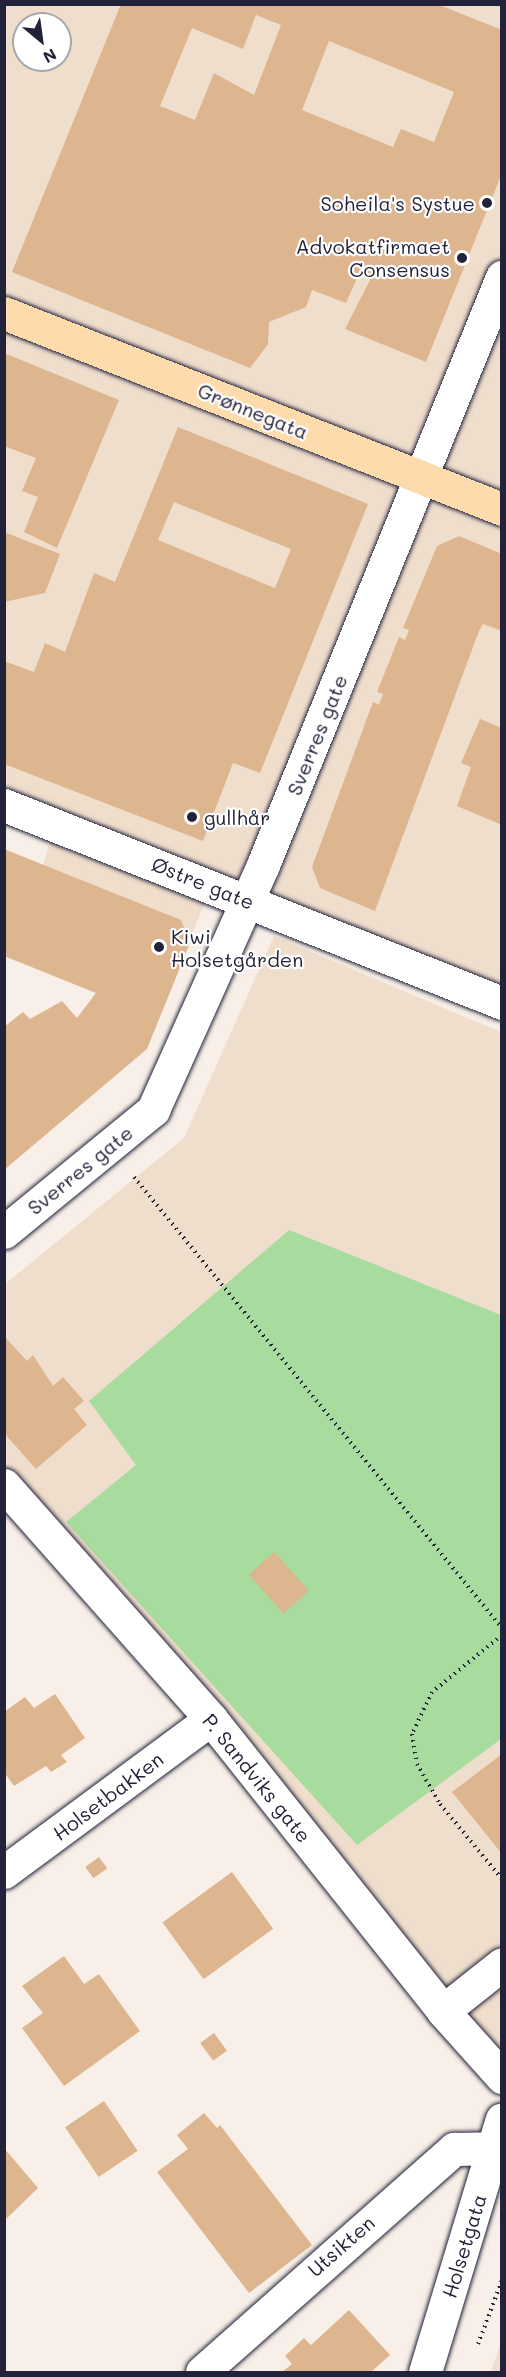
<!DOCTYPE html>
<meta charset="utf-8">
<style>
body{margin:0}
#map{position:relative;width:506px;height:2377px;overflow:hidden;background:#f8f0e8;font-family:Mali,sans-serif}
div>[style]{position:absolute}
.built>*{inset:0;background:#f0decd}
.green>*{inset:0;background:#a8dc9e}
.building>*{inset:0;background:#ddb58e;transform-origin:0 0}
.path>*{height:4px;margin-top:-2px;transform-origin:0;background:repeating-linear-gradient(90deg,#22223b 0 1.5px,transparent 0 6px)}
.roads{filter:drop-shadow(0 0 2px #22223b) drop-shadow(0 0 2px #22223b)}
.minor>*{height:33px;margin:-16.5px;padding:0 16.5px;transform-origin:16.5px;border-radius:16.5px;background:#fff}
.major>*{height:33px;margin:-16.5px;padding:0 16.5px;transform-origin:16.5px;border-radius:16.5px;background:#fedbac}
.dots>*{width:16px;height:16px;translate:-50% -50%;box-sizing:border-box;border:3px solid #fff;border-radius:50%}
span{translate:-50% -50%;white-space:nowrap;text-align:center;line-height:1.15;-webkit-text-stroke:4.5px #fff;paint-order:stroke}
.poi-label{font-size:20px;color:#22223b}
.right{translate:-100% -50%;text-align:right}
.left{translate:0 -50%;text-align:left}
.street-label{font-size:20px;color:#22223b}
.frame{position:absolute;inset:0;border:6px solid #22223b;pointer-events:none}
.north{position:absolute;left:12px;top:12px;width:60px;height:60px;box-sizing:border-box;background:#fff;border:2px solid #a7a7b1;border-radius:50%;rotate:151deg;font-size:16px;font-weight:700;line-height:24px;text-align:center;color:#22223b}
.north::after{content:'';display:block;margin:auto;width:21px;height:27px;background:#22223b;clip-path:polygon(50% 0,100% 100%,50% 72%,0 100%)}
</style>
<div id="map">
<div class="built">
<div style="clip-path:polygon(evenodd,5px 5px,501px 5px,501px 1006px,209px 894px,157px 1015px,16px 953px,53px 832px,5px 808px,5px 5px,24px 24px,60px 24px,60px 60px,24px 60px,24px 24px)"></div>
<div style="clip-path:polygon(274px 936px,501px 1032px,501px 2080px,196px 1728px,5px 1493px,5px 1284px,184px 1138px)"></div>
<div style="clip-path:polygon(501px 2342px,501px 2372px,491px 2372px)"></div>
</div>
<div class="green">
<div style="clip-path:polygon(289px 1230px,501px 1315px,501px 1739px,357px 1845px,66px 1522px,136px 1465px,89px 1401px)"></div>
</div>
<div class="building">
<div style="clip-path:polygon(evenodd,121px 4px,437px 4px,502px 30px,502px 173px,426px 362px,345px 329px,372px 276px,360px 271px,346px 303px,312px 290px,306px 307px,269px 322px,268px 344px,250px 368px,12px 272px,121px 4px,256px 15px,281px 25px,254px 95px,214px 73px,195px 120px,160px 106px,192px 28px,243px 49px,256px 15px,121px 4px,329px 41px,454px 92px,434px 142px,401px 129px,393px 147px,302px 110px,329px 41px)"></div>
<div style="clip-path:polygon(4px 353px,119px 400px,57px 548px,24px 532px,38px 497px,22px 491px,36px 458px,4px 446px)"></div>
<div style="clip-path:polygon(evenodd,178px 427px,368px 504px,260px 773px,233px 763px,203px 841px,4px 764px,4px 661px,34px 672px,45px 643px,65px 652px,94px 573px,115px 582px,178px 427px,174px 502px,291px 549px,275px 588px,158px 540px,174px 502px)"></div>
<div style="clip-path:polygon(4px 532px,60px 554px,45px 593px,4px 602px)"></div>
<div style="clip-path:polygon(459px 536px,502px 554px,502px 631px,483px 624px,479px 631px,375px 911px,320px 888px,312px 867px,373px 702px,379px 705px,383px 694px,377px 692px,399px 637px,405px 640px,409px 630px,403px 628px,437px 546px)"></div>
<div style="clip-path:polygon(480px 719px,502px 728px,502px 825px,457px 806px,471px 767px,461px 763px)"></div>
<div style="clip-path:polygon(4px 849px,181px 920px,190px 943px,147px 1049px,4px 1170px,4px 1027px,23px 1012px,30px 1019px,62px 1001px,77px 1018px,96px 993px,4px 956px)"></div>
<div style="clip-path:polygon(4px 1336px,27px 1361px,33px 1355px,53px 1386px,63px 1377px,84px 1401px,74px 1409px,87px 1425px,36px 1469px,4px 1433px)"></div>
<div style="left:274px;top:1552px;width:52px;height:34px;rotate:48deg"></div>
<div style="clip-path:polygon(55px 1694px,85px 1738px,61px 1755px,67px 1762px,51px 1772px,46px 1766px,14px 1786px,4px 1772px,4px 1712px,25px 1697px,34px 1708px)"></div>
<div style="clip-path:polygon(502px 1754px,502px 1854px,452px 1792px)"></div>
<div style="left:99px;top:1857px;width:14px;height:17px;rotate:54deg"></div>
<div style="left:232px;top:1872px;width:70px;height:86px;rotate:54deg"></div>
<div style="clip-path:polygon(64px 1956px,84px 1984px,99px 1974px,140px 2031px,64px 2086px,22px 2028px,43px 2013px,22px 1986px)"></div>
<div style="left:214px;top:2033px;width:22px;height:17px;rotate:54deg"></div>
<div style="left:104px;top:2101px;width:60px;height:47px;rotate:56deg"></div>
<div style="clip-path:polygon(204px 2113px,217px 2128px,220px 2125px,312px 2245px,249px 2293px,157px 2172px,188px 2149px,177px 2135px)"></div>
<div style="clip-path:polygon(4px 2148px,38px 2188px,4px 2221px)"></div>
<div style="clip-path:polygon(349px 2310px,390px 2355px,371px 2372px,282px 2372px,292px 2364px,285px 2356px,304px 2338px,311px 2345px)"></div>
</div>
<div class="path">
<div style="left:134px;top:1177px;width:582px;rotate:50.79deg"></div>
<div style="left:502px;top:1635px;width:90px;rotate:140.8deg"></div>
<div style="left:432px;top:1692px;width:47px;rotate:115.5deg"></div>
<div style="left:412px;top:1734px;width:30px;rotate:81deg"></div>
<div style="left:417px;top:1764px;width:46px;rotate:60.1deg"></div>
<div style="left:440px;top:1804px;width:97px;rotate:50.4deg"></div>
<div style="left:478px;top:2344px;width:68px;rotate:-69.4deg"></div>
</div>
<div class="roads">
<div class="minor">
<div style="left:4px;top:805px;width:536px;rotate:21.68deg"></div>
<div style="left:4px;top:1232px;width:193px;rotate:-39.3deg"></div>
<div style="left:153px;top:1110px;width:269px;rotate:-65.8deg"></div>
<div style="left:263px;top:865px;width:635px;rotate:-67.88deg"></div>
<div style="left:4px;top:1485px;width:312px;rotate:48.5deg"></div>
<div style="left:211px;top:1719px;width:373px;rotate:51.5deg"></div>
<div style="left:443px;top:2011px;width:89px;rotate:48.2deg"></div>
<div style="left:4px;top:1872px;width:257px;rotate:-36.5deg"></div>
<div style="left:443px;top:2011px;width:75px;rotate:-38.5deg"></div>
<div style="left:202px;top:2372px;width:337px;rotate:-41.5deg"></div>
<div style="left:454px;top:2149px;width:39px;rotate:-1deg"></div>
<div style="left:425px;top:2372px;width:264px;rotate:-73.1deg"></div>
</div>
<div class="major">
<div style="left:4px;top:313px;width:535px;rotate:21.48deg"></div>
</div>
</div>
<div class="dots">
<div style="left:487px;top:203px;background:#22223b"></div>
<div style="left:462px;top:258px;background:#22223b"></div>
<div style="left:192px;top:817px;background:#22223b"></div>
<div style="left:159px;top:947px;background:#22223b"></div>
</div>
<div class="poi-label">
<span class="right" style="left:475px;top:203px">Soheila's Systue</span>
<span class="right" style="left:450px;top:258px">Advokatfirmaet<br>Consensus</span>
<span class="left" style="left:204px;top:817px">gullhår</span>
<span class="left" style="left:171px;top:948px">Kiwi<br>Holsetgården</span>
</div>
<div class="street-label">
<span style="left:253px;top:411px;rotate:22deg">Grønnegata</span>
<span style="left:317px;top:735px;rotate:-68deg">Sverres gate</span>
<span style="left:203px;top:883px;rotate:22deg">Østre gate</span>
<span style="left:80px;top:1170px;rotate:-39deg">Sverres gate</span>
<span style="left:257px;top:1778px;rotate:51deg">P. Sandviks gate</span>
<span style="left:108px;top:1796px;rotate:-37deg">Holsetbakken</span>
<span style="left:341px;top:2246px;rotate:-41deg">Utsikten</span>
<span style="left:464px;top:2246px;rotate:-73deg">Holsetgata</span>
</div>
<div class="frame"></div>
<div class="north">N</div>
</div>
